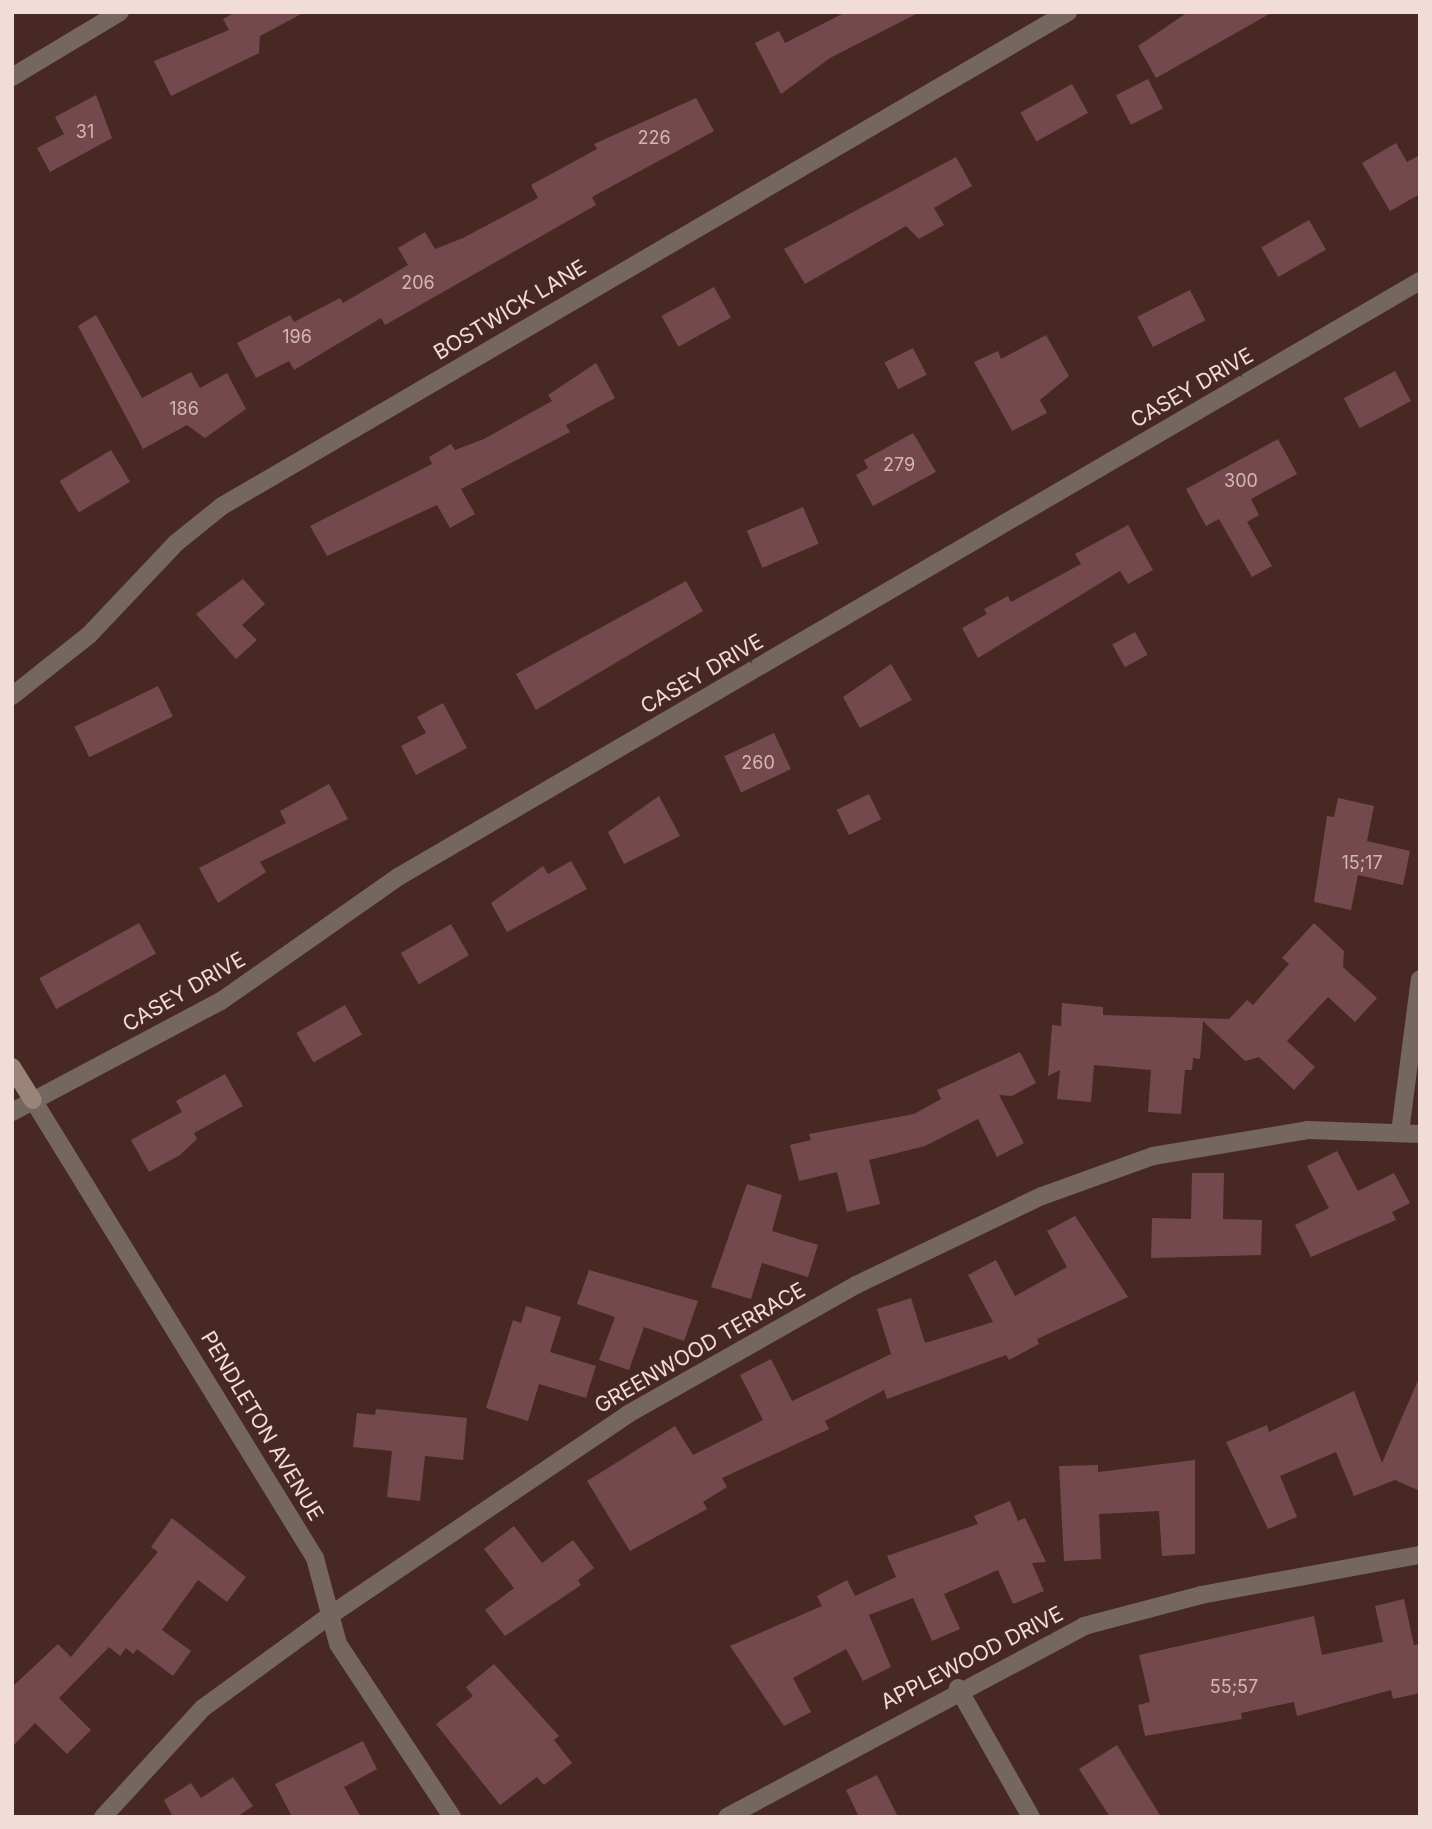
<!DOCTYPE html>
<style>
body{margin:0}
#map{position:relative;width:1432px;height:1829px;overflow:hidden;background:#482822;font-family:Inter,sans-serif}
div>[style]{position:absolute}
.building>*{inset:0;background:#74494e;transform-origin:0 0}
.street>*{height:18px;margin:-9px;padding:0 9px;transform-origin:9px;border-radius:9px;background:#75675f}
.secondary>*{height:18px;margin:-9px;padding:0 9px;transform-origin:9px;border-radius:9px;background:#9a8477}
span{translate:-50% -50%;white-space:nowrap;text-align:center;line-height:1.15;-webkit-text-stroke:6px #482822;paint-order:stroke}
.number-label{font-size:18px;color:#d2b7b5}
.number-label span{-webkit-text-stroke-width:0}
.street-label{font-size:21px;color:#f1dcd7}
.frame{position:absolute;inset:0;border:14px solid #f1dcd7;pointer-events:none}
</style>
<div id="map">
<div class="building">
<div style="clip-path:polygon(236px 12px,305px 12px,260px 36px,259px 53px,171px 96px,154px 61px,229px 30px,223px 19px)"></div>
<div style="clip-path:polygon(846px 12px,920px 12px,830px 58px,781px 94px,755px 43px,779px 31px,785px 43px)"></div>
<div style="clip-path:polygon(1188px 12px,1273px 12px,1156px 78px,1138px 46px)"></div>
<div style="left:1148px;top:79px;width:33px;height:36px;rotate:63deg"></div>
<div style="left:1072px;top:84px;width:33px;height:59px;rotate:61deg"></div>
<div style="clip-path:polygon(96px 95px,112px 138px,50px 172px,37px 148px,64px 134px,55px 117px)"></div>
<div style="clip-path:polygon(696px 98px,714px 131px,592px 197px,596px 205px,385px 325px,381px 318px,294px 370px,289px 361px,256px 378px,237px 343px,290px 315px,294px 322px,340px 298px,343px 303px,408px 265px,398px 248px,425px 232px,435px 249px,463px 238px,538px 198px,531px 185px,597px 149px,594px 144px)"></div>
<div style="clip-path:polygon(1396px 143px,1407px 162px,1420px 155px,1420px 194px,1390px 211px,1362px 163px)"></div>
<div style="clip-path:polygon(956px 157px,972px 186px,934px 208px,944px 225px,919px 239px,906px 226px,805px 284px,784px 249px)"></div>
<div style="left:1309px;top:220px;width:34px;height:55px;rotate:60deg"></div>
<div style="left:714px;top:287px;width:35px;height:60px;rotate:61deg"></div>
<div style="left:1190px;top:290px;width:34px;height:59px;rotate:63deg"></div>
<div style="clip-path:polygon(96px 315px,142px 398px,191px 372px,200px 388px,227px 373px,246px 409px,205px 438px,187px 425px,143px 449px,78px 326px)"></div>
<div style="clip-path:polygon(1046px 335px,1069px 376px,1040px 400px,1047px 413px,1012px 431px,974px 362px,998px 351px,1001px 359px)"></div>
<div style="left:913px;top:348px;width:30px;height:32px;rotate:63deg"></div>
<div style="clip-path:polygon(596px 363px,615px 398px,566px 425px,570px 432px,461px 489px,475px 514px,450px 528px,437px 505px,327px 556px,310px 526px,432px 464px,429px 457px,451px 444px,455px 450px,484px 439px,552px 401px,548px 395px)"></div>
<div style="left:1395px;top:371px;width:34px;height:58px;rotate:62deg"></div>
<div style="clip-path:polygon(913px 433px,936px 472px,873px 506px,856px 475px,868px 468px,864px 460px)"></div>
<div style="clip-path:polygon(1278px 439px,1297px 474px,1251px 499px,1259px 515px,1247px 522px,1272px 566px,1252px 577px,1219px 519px,1206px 526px,1186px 489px)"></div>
<div style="left:111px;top:450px;width:37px;height:60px;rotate:59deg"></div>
<div style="left:803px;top:507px;width:40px;height:61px;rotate:67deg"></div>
<div style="clip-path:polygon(1128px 525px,1153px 570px,1128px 584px,1120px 571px,978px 658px,962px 628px,987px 614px,984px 609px,1008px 596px,1011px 602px,1081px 564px,1075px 554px)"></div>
<div style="clip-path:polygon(243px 579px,265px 604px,242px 625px,257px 640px,236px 659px,196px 614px)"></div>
<div style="clip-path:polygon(686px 581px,703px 611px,536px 710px,516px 674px)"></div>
<div style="left:1135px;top:632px;width:26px;height:26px;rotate:61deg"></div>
<div style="clip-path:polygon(891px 664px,912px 700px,860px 728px,843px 697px)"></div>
<div style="left:158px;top:686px;width:34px;height:93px;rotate:64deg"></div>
<div style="clip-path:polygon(443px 703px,467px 748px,416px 775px,401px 746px,426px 733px,417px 717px)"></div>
<div style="left:774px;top:733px;width:40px;height:55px;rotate:65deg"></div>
<div style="clip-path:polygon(329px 784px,348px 819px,260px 862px,266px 872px,218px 903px,199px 868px,286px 823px,280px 811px)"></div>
<div style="left:869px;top:794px;width:28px;height:36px;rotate:64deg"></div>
<div style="clip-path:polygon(659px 796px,680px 836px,624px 864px,608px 832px)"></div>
<div style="clip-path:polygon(1338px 798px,1374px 806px,1367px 841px,1410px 851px,1403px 885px,1358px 875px,1351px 910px,1314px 902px,1327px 816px,1334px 817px)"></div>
<div style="clip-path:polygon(571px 861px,587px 889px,507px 932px,491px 903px,543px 866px,548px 874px)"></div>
<div style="left:139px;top:923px;width:35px;height:114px;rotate:61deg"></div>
<div style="clip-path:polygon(1314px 923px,1344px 951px,1343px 967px,1377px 998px,1355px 1022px,1328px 997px,1287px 1041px,1315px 1067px,1294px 1090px,1259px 1057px,1245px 1061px,1203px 1021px,1200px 1059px,1193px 1058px,1192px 1070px,1185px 1070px,1181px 1114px,1148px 1112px,1151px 1070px,1094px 1065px,1091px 1102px,1057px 1099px,1060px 1070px,1048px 1076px,1052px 1025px,1061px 1026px,1062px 1003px,1103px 1007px,1103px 1015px,1229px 1019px,1247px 1000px,1253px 1005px,1289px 964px,1282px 958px)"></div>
<div style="left:451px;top:924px;width:36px;height:58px;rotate:60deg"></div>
<div style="left:345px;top:1005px;width:34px;height:56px;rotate:60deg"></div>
<div style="clip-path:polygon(1020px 1052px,1036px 1083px,1012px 1096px,999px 1095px,1024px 1143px,997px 1157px,978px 1119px,925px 1146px,869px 1160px,880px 1204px,847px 1212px,837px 1172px,799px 1181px,790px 1145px,811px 1140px,809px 1134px,914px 1114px,941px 1099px,937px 1090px)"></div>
<div style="clip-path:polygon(225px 1074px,243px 1106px,194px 1133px,197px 1139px,180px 1155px,149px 1172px,131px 1140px,182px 1112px,176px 1101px)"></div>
<div style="clip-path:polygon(1337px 1151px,1358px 1191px,1394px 1173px,1410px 1203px,1392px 1212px,1396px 1220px,1311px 1257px,1295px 1225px,1329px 1208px,1307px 1166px)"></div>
<div style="clip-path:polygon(1192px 1173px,1224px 1173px,1223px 1219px,1262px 1220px,1261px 1255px,1151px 1258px,1152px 1218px,1191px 1219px)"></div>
<div style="clip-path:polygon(747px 1184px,782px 1195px,772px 1231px,818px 1245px,808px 1277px,762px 1263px,751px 1299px,711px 1287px)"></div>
<div style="clip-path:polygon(1075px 1216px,1128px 1297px,1037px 1339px,1039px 1344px,1009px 1360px,1006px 1355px,887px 1399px,884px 1390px,825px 1421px,829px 1429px,722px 1478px,727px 1487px,703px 1502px,707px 1509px,630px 1551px,587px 1481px,675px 1426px,693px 1455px,763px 1420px,740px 1375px,771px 1359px,792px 1401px,891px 1354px,877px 1309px,911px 1298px,925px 1343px,993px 1322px,968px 1275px,996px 1260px,1015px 1296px,1067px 1267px,1047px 1231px)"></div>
<div style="clip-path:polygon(589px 1270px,698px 1301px,684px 1341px,644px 1327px,629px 1370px,599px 1360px,615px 1317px,577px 1304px)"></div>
<div style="clip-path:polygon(526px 1306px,561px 1317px,550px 1352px,596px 1366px,586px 1398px,539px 1384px,528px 1421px,486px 1408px,513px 1320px,521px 1323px)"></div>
<div style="clip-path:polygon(1420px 1376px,1420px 1491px,1395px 1480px,1354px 1496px,1336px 1452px,1280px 1476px,1297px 1517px,1268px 1529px,1226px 1442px,1267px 1425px,1269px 1432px,1354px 1391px,1382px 1463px)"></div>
<div style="clip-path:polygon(376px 1409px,467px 1418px,463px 1460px,425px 1456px,420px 1501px,387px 1497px,392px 1451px,353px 1447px,357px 1413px,375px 1415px)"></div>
<div style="clip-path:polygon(1195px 1460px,1195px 1554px,1162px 1556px,1159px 1511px,1099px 1514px,1101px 1559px,1064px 1561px,1059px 1466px,1098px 1465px,1098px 1472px)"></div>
<div style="clip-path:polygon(1010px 1501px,1018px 1521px,1025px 1518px,1046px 1562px,1032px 1563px,1044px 1591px,1013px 1604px,998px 1570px,944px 1594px,960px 1629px,932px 1641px,913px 1598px,869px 1615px,891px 1667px,863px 1681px,846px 1649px,793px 1678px,811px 1712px,784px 1726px,730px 1646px,822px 1606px,817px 1596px,847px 1580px,855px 1596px,896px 1577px,887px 1556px,978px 1524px,974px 1516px)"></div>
<div style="clip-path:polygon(172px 1518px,246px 1577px,227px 1602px,198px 1580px,162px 1630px,191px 1651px,173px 1676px,137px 1649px,133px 1654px,126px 1648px,120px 1656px,109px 1647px,59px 1698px,91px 1730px,67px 1754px,35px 1723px,12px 1747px,12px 1687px,58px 1644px,71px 1657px,158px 1552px,151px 1547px)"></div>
<div style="clip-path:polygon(514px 1526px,542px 1563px,573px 1540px,594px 1568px,578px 1580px,581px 1585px,505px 1636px,485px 1610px,514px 1588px,484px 1549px)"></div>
<div style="clip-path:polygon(1404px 1599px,1414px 1645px,1420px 1644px,1420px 1693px,1393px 1699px,1391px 1690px,1297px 1716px,1294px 1702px,1241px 1713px,1242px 1719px,1145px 1736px,1138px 1705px,1150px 1702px,1139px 1655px,1314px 1616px,1322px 1655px,1383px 1642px,1375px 1606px)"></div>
<div style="clip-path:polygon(494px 1664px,559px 1736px,554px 1740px,572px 1763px,544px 1785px,537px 1777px,500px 1805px,436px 1724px,473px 1696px,466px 1687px)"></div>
<div style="clip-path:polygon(363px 1741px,377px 1769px,344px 1787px,361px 1817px,292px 1817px,275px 1784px)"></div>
<div style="clip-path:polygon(1117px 1745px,1161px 1817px,1110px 1817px,1079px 1769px)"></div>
<div style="clip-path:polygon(877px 1775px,898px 1817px,859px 1817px,846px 1790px)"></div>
<div style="clip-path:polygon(233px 1777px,253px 1806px,237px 1817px,173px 1817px,164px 1800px,191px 1783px,201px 1798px)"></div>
</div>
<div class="street">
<div style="left:12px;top:77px;width:126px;rotate:-31deg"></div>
<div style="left:12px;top:696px;width:98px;rotate:-38.4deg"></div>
<div style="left:89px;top:635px;width:127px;rotate:-46.6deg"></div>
<div style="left:176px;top:543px;width:59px;rotate:-38.8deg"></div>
<div style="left:222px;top:506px;width:980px;rotate:-30.28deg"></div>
<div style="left:33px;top:1100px;width:538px;rotate:58.38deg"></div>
<div style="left:315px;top:1558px;width:89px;rotate:75deg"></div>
<div style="left:338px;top:1644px;width:207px;rotate:56.6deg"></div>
<div style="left:12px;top:1112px;width:237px;rotate:-28deg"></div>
<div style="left:221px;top:1001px;width:216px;rotate:-35deg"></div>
<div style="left:398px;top:877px;width:1183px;rotate:-30.25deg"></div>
<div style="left:1400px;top:1132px;width:154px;rotate:-82.6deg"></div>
<div style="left:958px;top:1688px;width:148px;rotate:60.5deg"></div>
<div style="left:103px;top:1817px;width:148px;rotate:-47.5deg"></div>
<div style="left:203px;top:1708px;width:156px;rotate:-36.1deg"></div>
<div style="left:329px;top:1616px;width:361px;rotate:-34deg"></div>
<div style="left:628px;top:1414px;width:262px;rotate:-29.5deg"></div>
<div style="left:856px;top:1285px;width:206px;rotate:-25.6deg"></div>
<div style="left:1042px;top:1196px;width:118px;rotate:-19.8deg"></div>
<div style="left:1153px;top:1156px;width:157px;rotate:-9.5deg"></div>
<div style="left:1308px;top:1130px;width:112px;rotate:2deg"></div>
<div style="left:727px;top:1817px;width:405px;rotate:-28.1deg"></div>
<div style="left:1084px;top:1626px;width:121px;rotate:-14.8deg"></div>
<div style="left:1201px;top:1595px;width:223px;rotate:-10.4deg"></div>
</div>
<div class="secondary">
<div style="left:12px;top:1067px;width:39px;rotate:58deg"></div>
</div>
<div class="number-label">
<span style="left:85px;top:132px">31</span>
<span style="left:654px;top:138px">226</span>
<span style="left:418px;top:283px">206</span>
<span style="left:297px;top:337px">196</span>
<span style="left:184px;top:409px">186</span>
<span style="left:899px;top:465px">279</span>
<span style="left:1241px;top:481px">300</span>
<span style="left:758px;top:763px">260</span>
<span style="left:1362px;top:863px">15;17</span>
<span style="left:1234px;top:1687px">55;57</span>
</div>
<div class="street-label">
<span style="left:510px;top:310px;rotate:-31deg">BOSTWICK LANE</span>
<span style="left:1192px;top:388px;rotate:-30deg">CASEY DRIVE</span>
<span style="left:702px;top:674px;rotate:-30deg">CASEY DRIVE</span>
<span style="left:184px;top:992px;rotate:-30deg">CASEY DRIVE</span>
<span style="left:700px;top:1348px;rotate:-30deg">GREENWOOD TERRACE</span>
<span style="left:262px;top:1426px;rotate:59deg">PENDLETON AVENUE</span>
<span style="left:972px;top:1658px;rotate:-27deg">APPLEWOOD DRIVE</span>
</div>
<div class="frame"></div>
</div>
